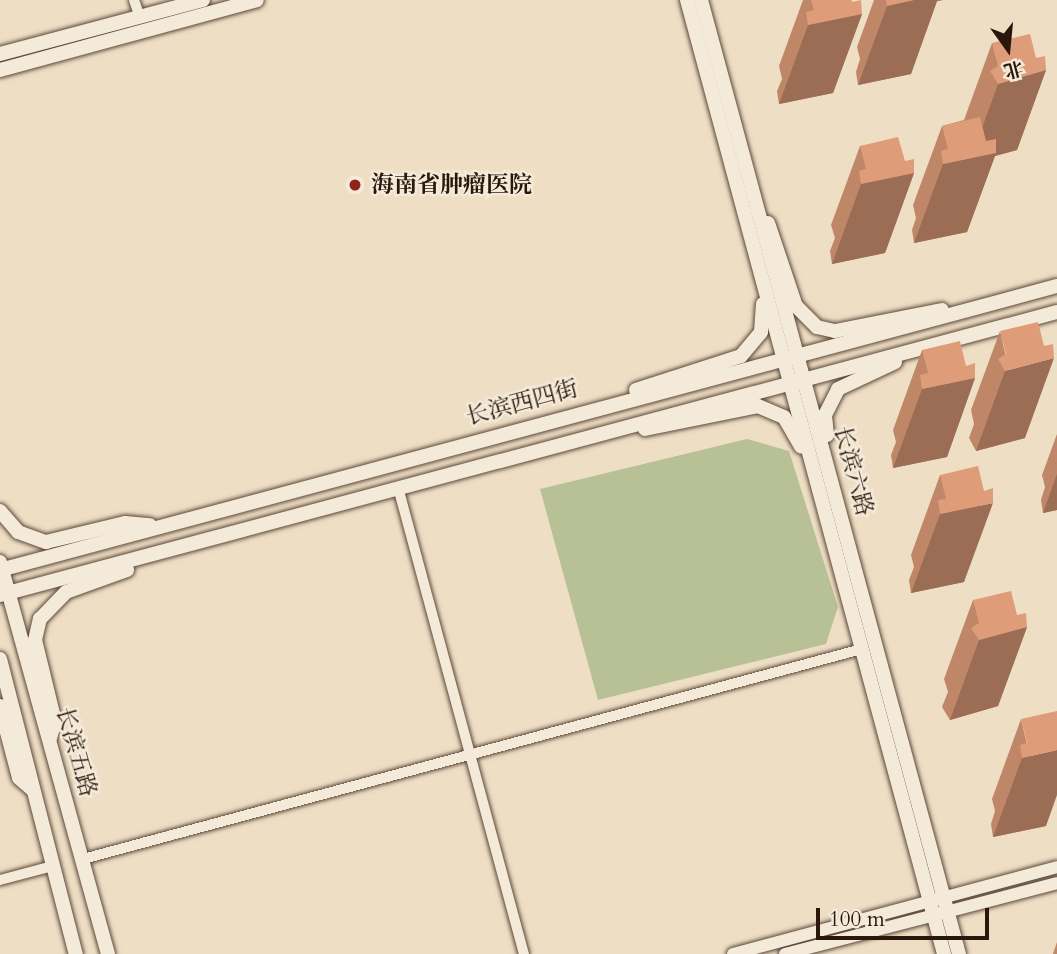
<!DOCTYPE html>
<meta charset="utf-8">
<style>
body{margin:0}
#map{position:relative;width:1057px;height:954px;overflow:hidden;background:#eedec4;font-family:Cardo,"Noto Serif SC",serif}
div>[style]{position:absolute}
.green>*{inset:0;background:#b8c195}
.roads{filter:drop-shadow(0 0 2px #5c4839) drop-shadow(0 0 2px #5c4839)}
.minor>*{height:10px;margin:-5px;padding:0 5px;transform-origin:5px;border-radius:5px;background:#f4ead9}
.tertiary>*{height:12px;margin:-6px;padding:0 6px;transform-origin:6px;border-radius:6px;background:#f4ead9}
.secondary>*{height:14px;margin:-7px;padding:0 7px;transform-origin:7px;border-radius:7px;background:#f4ead9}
.wall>*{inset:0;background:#bf8668}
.shaded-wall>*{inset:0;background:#9b6d55}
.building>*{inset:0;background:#de9c79}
.dots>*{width:19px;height:19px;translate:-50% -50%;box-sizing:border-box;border:4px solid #f4ead9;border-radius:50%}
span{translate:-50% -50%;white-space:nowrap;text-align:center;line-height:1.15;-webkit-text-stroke:5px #f4ead9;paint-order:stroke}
.poi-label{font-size:23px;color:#2b160b;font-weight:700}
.left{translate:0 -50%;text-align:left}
.street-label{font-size:23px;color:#2b160b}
.north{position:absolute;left:973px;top:14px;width:70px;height:70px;-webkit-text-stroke:5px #f4ead9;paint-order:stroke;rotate:165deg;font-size:19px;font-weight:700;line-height:28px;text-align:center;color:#2b160b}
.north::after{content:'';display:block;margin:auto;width:24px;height:32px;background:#2b160b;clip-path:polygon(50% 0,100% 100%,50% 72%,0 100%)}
.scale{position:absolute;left:816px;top:908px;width:173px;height:32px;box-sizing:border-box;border:4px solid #2b160b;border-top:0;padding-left:9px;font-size:21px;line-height:24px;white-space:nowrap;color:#2b160b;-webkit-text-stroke:5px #f4ead9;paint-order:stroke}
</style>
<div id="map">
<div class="green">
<div style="clip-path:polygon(747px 439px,789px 451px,838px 607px,826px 644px,598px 700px,540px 489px)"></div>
</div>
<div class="roads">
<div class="minor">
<div style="left:134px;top:0;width:18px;rotate:71deg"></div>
<div style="left:399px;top:491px;width:480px;rotate:74.9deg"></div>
<div style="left:83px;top:859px;width:807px;rotate:-15.09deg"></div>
<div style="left:0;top:880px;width:55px;rotate:-14.8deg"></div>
</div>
<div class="tertiary">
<div style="left:733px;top:954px;width:335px;rotate:-15deg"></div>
<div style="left:785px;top:954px;width:281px;rotate:-14.6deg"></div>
</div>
<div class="secondary">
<div style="left:687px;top:0;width:988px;rotate:74.92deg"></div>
<div style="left:701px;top:0;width:988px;rotate:74.87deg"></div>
<div style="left:0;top:54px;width:210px;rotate:-14.9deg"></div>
<div style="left:0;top:70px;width:266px;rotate:-15.2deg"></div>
<div style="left:768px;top:223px;width:88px;rotate:71.4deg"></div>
<div style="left:796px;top:306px;width:30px;rotate:45deg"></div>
<div style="left:817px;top:327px;width:18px;rotate:13deg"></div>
<div style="left:835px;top:331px;width:109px;rotate:-11.1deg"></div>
<div style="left:636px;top:390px;width:110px;rotate:-17.9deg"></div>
<div style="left:741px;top:356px;width:31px;rotate:-50deg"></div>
<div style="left:761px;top:332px;width:28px;rotate:-86deg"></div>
<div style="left:645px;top:429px;width:115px;rotate:-11.5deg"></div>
<div style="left:758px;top:406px;width:28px;rotate:23deg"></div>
<div style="left:784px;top:417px;width:34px;rotate:60deg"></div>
<div style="left:827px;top:435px;width:20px;rotate:-96deg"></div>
<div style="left:825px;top:415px;width:29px;rotate:-63deg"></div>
<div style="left:838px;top:389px;width:63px;rotate:-25.3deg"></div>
<div style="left:0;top:511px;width:28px;rotate:49deg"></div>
<div style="left:18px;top:532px;width:30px;rotate:20deg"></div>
<div style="left:46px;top:542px;width:81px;rotate:-13.5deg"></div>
<div style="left:125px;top:523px;width:25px;rotate:5deg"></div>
<div style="left:0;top:562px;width:407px;rotate:74.6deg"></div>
<div style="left:0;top:570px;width:1094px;rotate:-15.04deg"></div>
<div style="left:0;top:595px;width:1094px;rotate:-14.99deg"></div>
<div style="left:0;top:659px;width:305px;rotate:75.6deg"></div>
<div style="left:0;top:706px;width:74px;rotate:75.2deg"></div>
<div style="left:19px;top:778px;width:18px;rotate:41deg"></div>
<div style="left:50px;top:738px;width:17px;rotate:-73deg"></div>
<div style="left:55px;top:722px;width:84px;rotate:-103.7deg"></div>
<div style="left:35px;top:640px;width:22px;rotate:-77deg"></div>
<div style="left:40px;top:619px;width:37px;rotate:-46deg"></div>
<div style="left:66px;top:592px;width:65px;rotate:-19.8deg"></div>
</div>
</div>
<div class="wall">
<div style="clip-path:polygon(803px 0,851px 0,862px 14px,833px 93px,779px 104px,777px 91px,782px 79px,779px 66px)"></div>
<div style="clip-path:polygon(874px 0,943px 0,937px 1px,911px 74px,858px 85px,856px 72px,860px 59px,857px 47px)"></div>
<div style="clip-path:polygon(992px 43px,1036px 58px,1046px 70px,1017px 150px,995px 156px,967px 232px,914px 243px,912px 230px,916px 218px,913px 205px,942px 126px,964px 120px)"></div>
<div style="clip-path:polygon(860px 146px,905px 161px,914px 173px,885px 253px,832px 264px,830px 251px,835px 238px,831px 225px)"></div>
<div style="clip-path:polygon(1000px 331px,1025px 438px,976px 451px,969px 438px,974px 424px,971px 410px)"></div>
<div style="clip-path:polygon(922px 350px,966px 366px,975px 378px,947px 457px,893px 468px,891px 455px,896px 442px,893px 430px)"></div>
<div style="clip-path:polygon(1057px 434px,1057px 510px,1043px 513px,1041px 500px,1045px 487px,1042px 475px)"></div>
<div style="clip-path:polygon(940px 475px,984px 491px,964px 582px,911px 593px,909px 580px,914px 567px,911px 555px)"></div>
<div style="clip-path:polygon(973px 600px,1017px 615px,1027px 627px,998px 706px,950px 720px,942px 707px,948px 692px,944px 679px)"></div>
<div style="clip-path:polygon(1021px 719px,1046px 826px,993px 837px,991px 824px,995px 811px,992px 799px)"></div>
<div style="clip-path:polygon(1057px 942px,1057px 954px,1053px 954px)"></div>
</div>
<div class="shaded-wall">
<div style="clip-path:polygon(914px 0,943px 0,937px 1px,911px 74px,858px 85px,887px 6px)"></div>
<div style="clip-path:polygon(862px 14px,833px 93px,779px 104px,808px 25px)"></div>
<div style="clip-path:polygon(1046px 70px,1017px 150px,995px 156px,967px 232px,914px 243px,943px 164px,971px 158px,998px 84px)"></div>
<div style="clip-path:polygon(914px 173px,885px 253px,832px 264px,861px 184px)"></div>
<div style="clip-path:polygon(1054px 358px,1025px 438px,976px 451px,1005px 371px)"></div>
<div style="clip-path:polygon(975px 378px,947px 457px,893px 468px,922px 389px)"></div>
<div style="clip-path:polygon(1057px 474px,1057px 510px,1043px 513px)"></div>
<div style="clip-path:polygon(993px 503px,964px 582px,911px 593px,940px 514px)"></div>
<div style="clip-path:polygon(1027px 627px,998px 706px,950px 720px,979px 640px)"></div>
<div style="clip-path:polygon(1057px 750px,1057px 795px,1046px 826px,993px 837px,1022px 758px)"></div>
</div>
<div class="building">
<div style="clip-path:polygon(811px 0,851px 0,852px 2px,861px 0,862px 14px,808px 25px,806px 12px,814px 10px)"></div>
<div style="clip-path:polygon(886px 0,914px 0,887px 6px)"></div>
<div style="clip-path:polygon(1030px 34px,1036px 58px,1045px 56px,1046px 70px,998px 84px,990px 71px,998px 66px,992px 43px)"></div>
<div style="clip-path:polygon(980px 117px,986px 141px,996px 139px,996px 153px,943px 164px,941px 151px,948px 149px,942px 126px)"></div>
<div style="clip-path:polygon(898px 137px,905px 161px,914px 159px,914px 173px,861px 184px,859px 171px,866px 169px,860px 146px)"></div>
<div style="clip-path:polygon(1038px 322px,1044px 346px,1053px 344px,1054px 358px,1005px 371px,998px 359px,1006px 354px,1000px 331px)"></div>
<div style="clip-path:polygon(960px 341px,966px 366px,975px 363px,975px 378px,922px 389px,920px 375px,928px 373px,922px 350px)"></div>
<div style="clip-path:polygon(978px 466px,984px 491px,993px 488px,993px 503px,940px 514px,938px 500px,946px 499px,940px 475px)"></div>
<div style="clip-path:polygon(1011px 591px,1017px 615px,1026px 613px,1027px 627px,979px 640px,971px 628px,979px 623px,973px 600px)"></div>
<div style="clip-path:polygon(1057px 711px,1057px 750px,1022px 758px,1020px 745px,1027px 743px,1021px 719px)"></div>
</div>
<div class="dots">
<div style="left:355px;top:185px;background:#8f2418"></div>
</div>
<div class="poi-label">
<span class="left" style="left:371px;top:185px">海南省肿瘤医院</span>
</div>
<div class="street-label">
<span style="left:522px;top:403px;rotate:-15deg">长滨西四街</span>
<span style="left:853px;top:471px;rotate:75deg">长滨六路</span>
<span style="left:76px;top:752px;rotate:74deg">长滨五路</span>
</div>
<div class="north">北</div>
<div class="scale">100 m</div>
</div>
